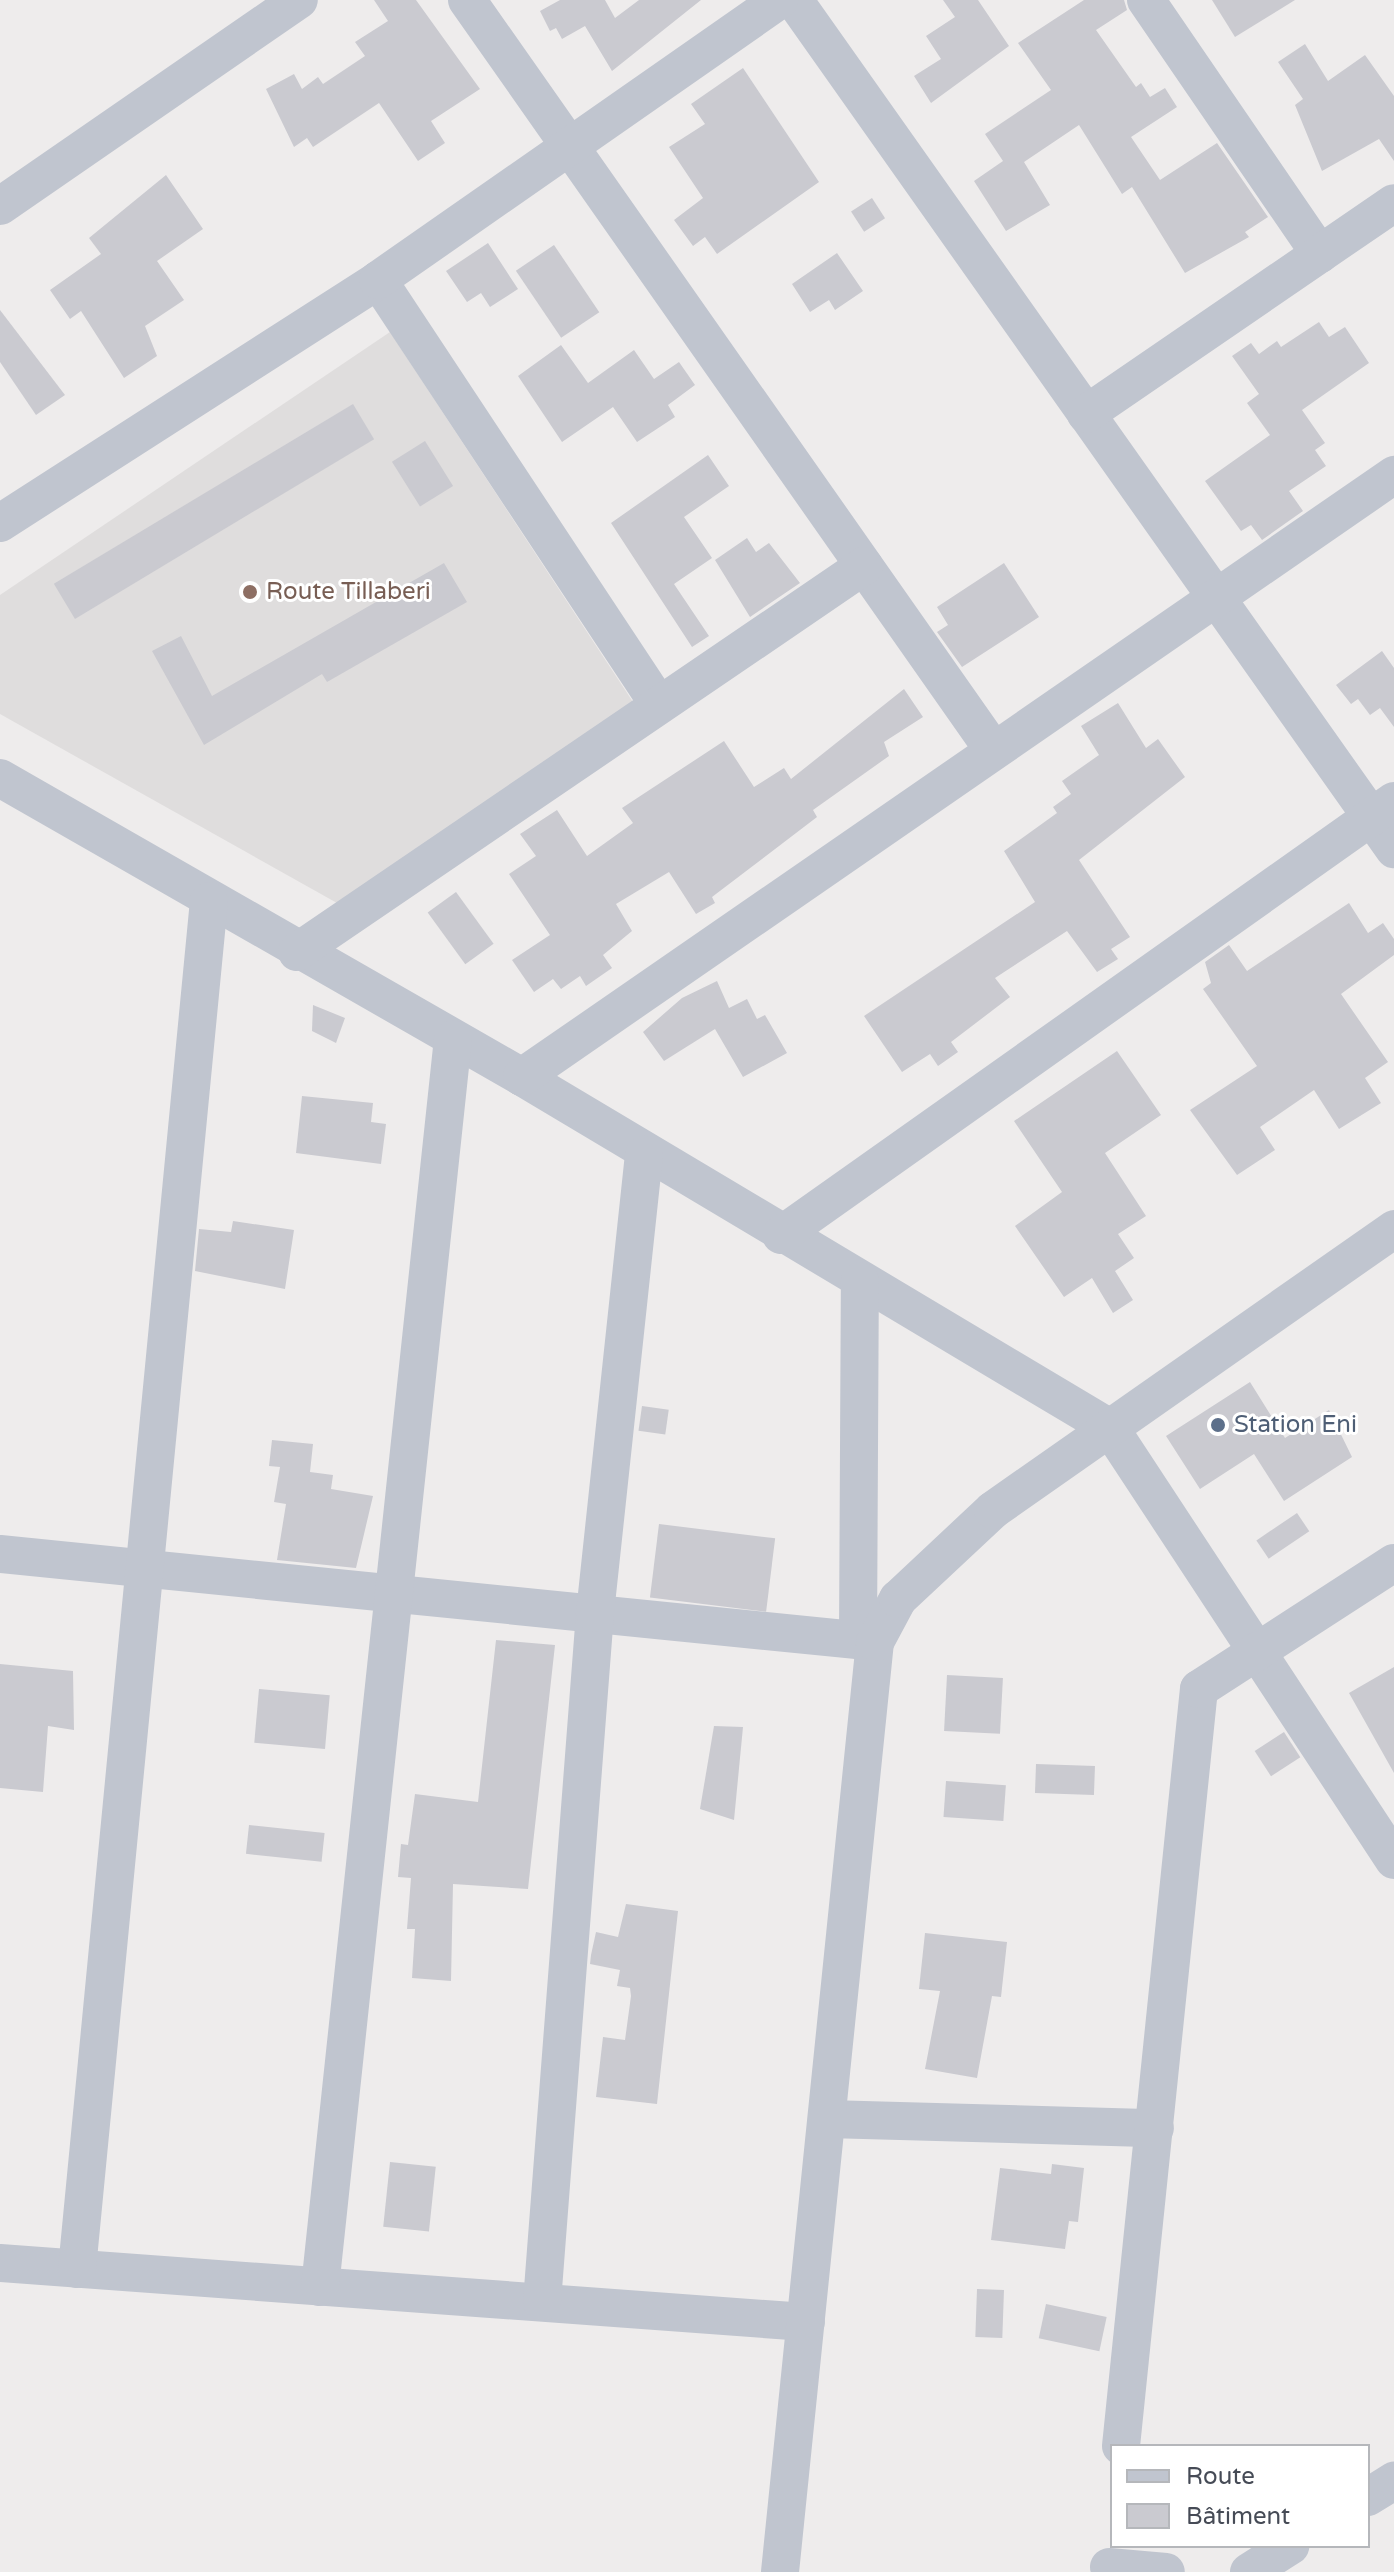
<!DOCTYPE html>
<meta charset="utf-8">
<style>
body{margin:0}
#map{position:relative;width:1394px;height:2572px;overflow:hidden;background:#eeecec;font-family:"Varela Round",sans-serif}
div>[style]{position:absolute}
.education>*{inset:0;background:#dfdddd}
.building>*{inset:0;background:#cacad0;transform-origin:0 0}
.minor>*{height:38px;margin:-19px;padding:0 19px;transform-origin:19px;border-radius:19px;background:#c0c5cf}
.dots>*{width:22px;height:22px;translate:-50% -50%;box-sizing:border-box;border:4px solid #fff;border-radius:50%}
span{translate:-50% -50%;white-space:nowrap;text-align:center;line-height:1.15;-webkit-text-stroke:6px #fff;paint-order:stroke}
.education-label{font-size:24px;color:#785e54}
.left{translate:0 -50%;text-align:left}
.service-label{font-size:24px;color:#4e5e75}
.legend{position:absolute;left:1110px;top:2444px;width:260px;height:104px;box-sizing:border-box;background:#fff;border:2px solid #b5b7bb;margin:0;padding:10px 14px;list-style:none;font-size:24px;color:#464b56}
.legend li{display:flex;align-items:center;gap:16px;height:40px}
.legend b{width:40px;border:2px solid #b5b7bb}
</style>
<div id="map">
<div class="education">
<div style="clip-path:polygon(390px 332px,633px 702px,337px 903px,0 714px,0 595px)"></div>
</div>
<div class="building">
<div style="clip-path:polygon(374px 0,416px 0,480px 89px,431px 121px,445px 143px,418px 161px,379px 103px,313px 147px,307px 138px,294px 147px,266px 89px,294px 74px,302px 89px,318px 77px,323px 84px,365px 56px,355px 42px,388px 21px)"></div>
<div style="clip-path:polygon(560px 0,605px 0,615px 18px,639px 0,701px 0,612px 71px,585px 26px,562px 39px,556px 28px,550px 31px,540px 11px)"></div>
<div style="clip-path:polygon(943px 0,978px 0,1009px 46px,931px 103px,914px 76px,941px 59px,926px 36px,955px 17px)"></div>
<div style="clip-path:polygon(1084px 0,1124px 0,1127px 10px,1096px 30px,1136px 87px,1141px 83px,1150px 97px,1165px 88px,1177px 107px,1131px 137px,1160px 180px,1217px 143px,1268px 217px,1245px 232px,1249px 237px,1185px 273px,1132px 187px,1122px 194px,1079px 125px,1024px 162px,1050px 205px,1006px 231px,974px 181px,1003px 161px,985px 134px,1051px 90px,1018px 43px)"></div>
<div style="clip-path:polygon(1212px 0,1295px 0,1235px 37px)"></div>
<div style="clip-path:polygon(1305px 44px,1328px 81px,1365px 55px,1394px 96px,1394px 161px,1379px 139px,1322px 171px,1295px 105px,1303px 99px,1278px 62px)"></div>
<div style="clip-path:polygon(743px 68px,819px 182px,717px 254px,705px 237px,693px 246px,674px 220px,703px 198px,669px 147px,705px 124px,691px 104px)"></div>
<div style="clip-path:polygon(166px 175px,203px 229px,157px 261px,184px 300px,145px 326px,157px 356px,124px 378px,81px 311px,70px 319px,50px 290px,101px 254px,89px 238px)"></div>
<div style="left:872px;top:198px;width:24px;height:25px;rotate:57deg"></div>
<div style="clip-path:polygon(488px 243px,518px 289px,490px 307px,481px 293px,467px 302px,446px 271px)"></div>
<div style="left:554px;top:245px;width:81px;height:46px;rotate:56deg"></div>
<div style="clip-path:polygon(837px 253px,863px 291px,835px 310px,829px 300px,810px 312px,792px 284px)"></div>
<div style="clip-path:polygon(0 310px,65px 395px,36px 415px,0 362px)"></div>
<div style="clip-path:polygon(1319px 322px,1329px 337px,1345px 327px,1369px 363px,1302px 410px,1325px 443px,1315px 450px,1326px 466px,1289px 491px,1303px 511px,1262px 540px,1251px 525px,1241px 531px,1205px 481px,1270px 435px,1247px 403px,1259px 394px,1232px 356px,1251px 343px,1259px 354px,1277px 341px,1281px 347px)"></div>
<div style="clip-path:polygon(561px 345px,588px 383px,634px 350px,654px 379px,679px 362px,695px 385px,668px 405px,675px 417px,637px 442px,613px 407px,562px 442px,518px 376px)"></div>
<div style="left:353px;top:404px;width:41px;height:349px;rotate:59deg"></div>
<div style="left:425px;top:441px;width:53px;height:39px;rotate:58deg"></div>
<div style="clip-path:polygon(708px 455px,729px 486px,684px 517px,712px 558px,674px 584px,709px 636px,692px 647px,611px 523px)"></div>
<div style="clip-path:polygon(747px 538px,756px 552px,769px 543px,800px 583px,750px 617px,715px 560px)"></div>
<div style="clip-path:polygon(444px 563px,467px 602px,327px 682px,322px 674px,204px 745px,152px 651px,181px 636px,212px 696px)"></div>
<div style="clip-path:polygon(1004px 563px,1039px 617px,962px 667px,937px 632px,948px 625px,937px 607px)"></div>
<div style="clip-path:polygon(1382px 651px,1394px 668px,1394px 727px,1380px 708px,1370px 715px,1358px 699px,1351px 704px,1336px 685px)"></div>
<div style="clip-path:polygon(904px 689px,923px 717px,884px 742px,889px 756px,813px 810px,817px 817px,712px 897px,715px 903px,696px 914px,669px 872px,616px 904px,632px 931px,603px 955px,612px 968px,586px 986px,580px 976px,561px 989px,553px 979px,534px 992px,512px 960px,550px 935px,509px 874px,536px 856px,520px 834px,557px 810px,587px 856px,633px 823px,622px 808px,724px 741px,754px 787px,784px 768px,791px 779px)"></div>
<div style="clip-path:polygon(1118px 703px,1146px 748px,1158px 739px,1185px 777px,1079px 860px,1130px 937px,1111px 949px,1118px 959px,1097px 972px,1067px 931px,995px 978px,1010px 997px,951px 1042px,958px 1052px,938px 1066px,930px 1054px,902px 1072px,864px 1016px,1035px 902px,1004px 851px,1057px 813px,1053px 807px,1071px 794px,1062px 781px,1099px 755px,1081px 726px)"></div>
<div style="left:456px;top:892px;width:64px;height:35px;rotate:54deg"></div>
<div style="clip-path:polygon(1349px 903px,1368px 933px,1383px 923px,1394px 939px,1394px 955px,1341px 994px,1388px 1062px,1365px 1078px,1381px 1103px,1339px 1129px,1314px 1090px,1260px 1127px,1275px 1150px,1237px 1175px,1190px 1110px,1257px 1066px,1203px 989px,1211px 983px,1205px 962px,1229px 945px,1247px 971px)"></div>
<div style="clip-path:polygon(717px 981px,729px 1008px,747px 999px,757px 1019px,765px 1015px,787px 1053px,743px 1077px,715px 1029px,664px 1061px,643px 1032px,682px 998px)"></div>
<div style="clip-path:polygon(313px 1005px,345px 1018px,336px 1043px,312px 1031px)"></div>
<div style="clip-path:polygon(1117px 1051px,1161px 1115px,1105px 1153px,1146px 1216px,1118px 1234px,1134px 1258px,1115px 1271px,1133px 1300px,1113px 1313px,1092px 1278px,1064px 1297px,1015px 1226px,1062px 1192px,1014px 1121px)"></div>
<div style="clip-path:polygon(302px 1096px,373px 1103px,371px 1122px,386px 1124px,381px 1164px,296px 1153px)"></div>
<div style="clip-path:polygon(233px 1221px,294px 1230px,285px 1289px,195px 1271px,199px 1229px,231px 1232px)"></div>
<div style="clip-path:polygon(1250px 1382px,1285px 1438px,1329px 1410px,1352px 1457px,1284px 1501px,1254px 1454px,1200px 1489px,1166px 1436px)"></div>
<div style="left:642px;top:1406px;width:27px;height:25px;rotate:8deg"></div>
<div style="clip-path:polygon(272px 1440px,313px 1444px,310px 1472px,333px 1475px,331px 1489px,373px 1496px,356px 1568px,277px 1560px,286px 1504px,274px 1502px,280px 1467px,269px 1466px)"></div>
<div style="left:1297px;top:1513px;width:22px;height:49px;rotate:56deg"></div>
<div style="left:659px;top:1524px;width:117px;height:74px;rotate:7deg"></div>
<div style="clip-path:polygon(496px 1640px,555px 1645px,528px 1889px,453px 1884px,451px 1981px,412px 1978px,415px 1929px,407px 1929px,411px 1878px,398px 1877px,401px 1844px,408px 1845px,415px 1794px,478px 1802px)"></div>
<div style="clip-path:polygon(0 1664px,73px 1671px,74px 1730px,48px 1726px,43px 1792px,0 1788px)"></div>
<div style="clip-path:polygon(1394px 1667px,1394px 1773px,1349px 1693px)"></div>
<div style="left:947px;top:1675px;width:56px;height:56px;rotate:3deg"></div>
<div style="left:259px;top:1689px;width:71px;height:54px;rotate:5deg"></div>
<div style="clip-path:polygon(714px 1726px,743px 1727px,734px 1820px,700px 1809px)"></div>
<div style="left:1284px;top:1732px;width:30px;height:35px;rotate:57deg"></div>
<div style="left:1036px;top:1764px;width:59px;height:29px;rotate:2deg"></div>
<div style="left:946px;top:1781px;width:60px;height:36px;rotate:4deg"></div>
<div style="left:249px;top:1825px;width:76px;height:29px;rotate:6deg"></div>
<div style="clip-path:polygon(626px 1904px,678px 1911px,657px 2104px,596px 2097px,603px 2037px,625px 2040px,631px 1996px,630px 1988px,617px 1986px,620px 1970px,590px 1964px,591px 1955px,596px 1932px,618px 1937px)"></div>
<div style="clip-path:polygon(925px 1933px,1007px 1942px,1001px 1997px,992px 1996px,977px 2078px,925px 2069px,940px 1991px,919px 1989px)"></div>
<div style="left:390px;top:2162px;width:46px;height:65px;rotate:6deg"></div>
<div style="clip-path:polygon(1052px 2164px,1084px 2168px,1078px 2222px,1069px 2221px,1065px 2249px,991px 2240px,1000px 2168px,1051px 2174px)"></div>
<div style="left:977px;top:2289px;width:27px;height:48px;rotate:2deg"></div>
<div style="left:1046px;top:2304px;width:62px;height:35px;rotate:12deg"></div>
</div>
<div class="minor">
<div style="left:467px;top:0;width:917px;rotate:54.94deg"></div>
<div style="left:794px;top:0;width:1040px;rotate:54.75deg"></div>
<div style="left:1146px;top:0;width:308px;rotate:55.6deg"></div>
<div style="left:0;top:206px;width:363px;rotate:-34.6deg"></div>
<div style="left:378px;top:280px;width:509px;rotate:56.53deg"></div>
<div style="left:1086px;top:414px;width:373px;rotate:-34.4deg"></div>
<div style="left:0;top:523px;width:449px;rotate:-32.7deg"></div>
<div style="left:378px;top:280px;width:489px;rotate:-34.9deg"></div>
<div style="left:0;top:778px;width:602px;rotate:29.8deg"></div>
<div style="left:522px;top:1077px;width:685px;rotate:30.83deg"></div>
<div style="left:1110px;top:1428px;width:517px;rotate:56.68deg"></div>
<div style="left:297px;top:952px;width:686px;rotate:-34.25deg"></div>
<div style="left:522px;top:1077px;width:1060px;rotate:-34.62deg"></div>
<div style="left:781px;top:1235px;width:751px;rotate:-35.3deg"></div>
<div style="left:0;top:1554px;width:879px;rotate:5.74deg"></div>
<div style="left:858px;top:1640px;width:359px;rotate:-89.7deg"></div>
<div style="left:827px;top:2119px;width:328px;rotate:1.6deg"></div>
<div style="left:0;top:2263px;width:808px;rotate:4.19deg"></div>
<div style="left:77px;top:2269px;width:1374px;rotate:-84.49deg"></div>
<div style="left:320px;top:2287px;width:1255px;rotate:-83.92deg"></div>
<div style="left:542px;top:2302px;width:691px;rotate:-85.6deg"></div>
<div style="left:595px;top:1613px;width:461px;rotate:-83.9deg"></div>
<div style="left:1121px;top:2446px;width:761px;rotate:-84.12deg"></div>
<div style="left:1199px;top:1689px;width:232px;rotate:-32.9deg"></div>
<div style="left:1368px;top:2497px;width:31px;rotate:-32deg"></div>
<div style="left:1109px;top:2567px;width:57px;rotate:5deg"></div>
<div style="left:780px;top:2572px;width:935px;rotate:-84.17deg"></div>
<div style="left:875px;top:1642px;width:49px;rotate:-61.9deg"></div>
<div style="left:898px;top:1599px;width:130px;rotate:-43.1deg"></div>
<div style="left:993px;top:1510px;width:490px;rotate:-35deg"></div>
<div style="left:1249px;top:2572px;width:49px;rotate:-32.4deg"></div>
</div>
<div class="dots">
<div style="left:250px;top:592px;background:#8d6e63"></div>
<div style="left:1218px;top:1425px;background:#5c6f8a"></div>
</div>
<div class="education-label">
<span class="left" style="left:266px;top:592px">Route Tillaberi</span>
</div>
<div class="service-label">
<span class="left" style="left:1234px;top:1425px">Station Eni</span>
</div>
<ul class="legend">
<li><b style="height:10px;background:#c0c5cf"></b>Route</li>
<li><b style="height:22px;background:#cacad0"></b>Bâtiment</li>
</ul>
</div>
